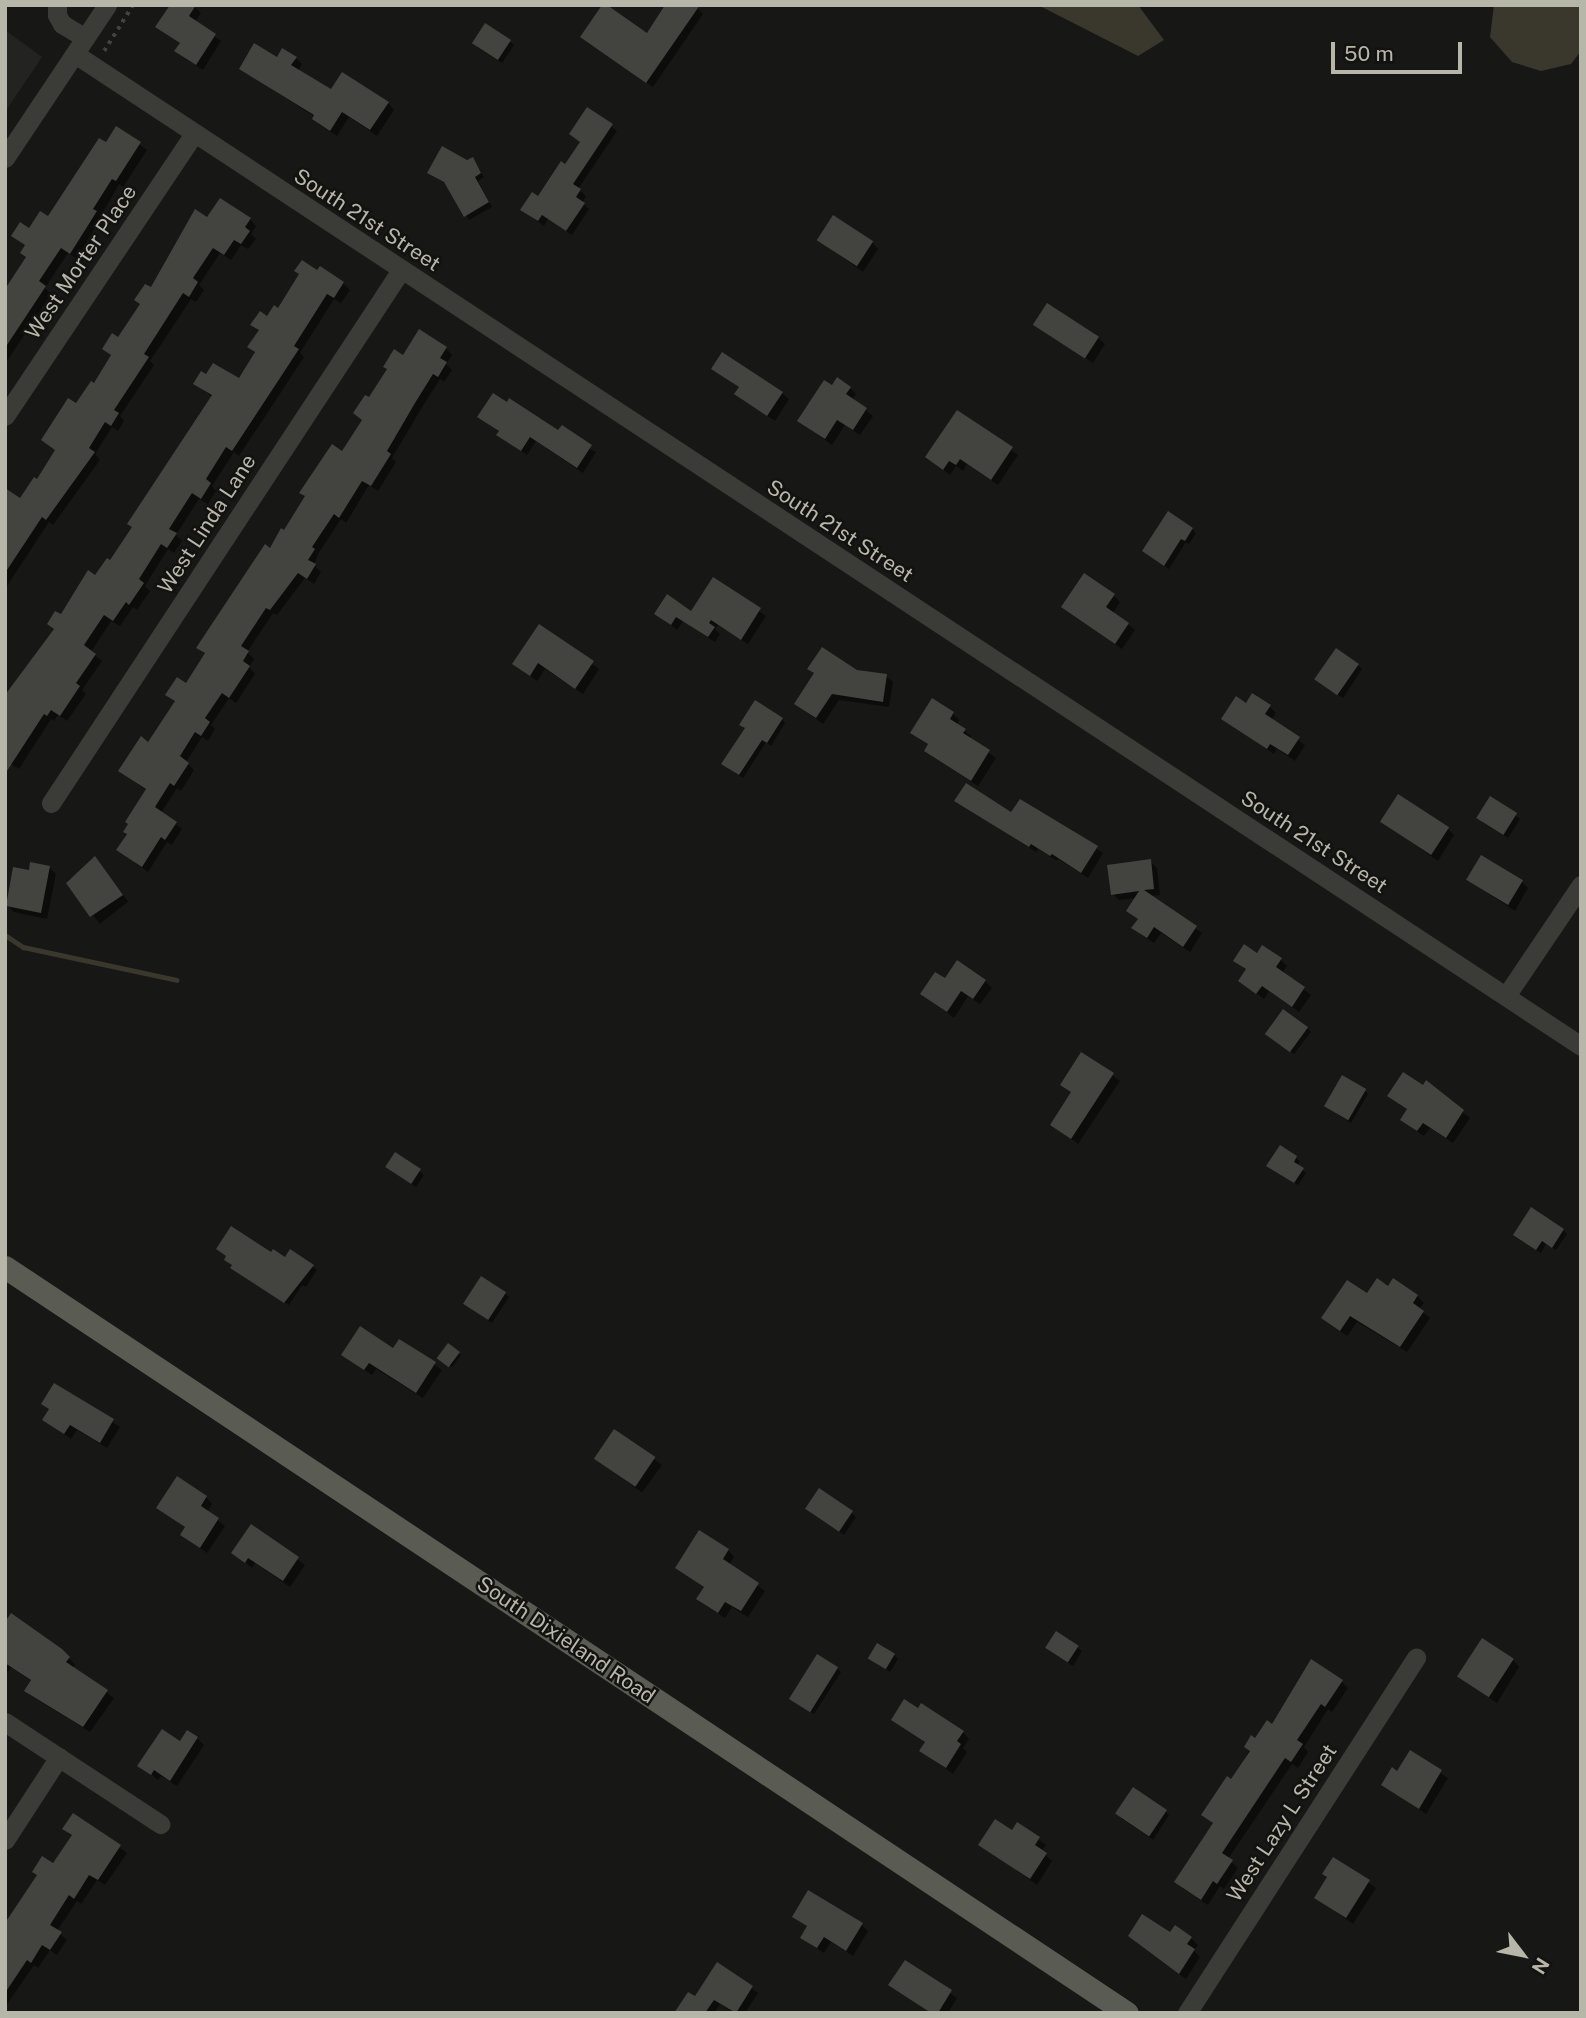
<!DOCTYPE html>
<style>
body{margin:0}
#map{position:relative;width:1586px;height:2018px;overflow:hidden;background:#171716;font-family:"Public Sans",sans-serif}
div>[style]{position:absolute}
.built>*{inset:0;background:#232422}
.water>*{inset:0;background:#3a372d}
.shadow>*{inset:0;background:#0007;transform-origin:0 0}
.stream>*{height:5px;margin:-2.5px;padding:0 2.5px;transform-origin:2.5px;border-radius:2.5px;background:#3a372d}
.building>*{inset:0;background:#434440;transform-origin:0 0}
.path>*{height:3.5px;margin-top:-1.75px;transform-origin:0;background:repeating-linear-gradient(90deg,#43433d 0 3.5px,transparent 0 8.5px)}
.minor>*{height:19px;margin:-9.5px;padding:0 9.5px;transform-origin:9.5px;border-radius:9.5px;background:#3b3c37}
.major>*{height:23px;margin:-11.5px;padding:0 11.5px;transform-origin:11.5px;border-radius:11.5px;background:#5a5b53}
span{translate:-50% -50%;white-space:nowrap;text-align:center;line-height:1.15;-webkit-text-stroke:5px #121211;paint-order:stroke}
.street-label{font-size:21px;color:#b6b6a9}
.frame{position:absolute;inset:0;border:7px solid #b6b6a9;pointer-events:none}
.north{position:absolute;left:1488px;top:1920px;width:70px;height:70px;-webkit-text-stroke:5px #121211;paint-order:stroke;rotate:122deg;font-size:19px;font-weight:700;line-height:28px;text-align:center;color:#b6b6a9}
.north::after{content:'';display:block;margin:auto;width:24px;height:32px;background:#b6b6a9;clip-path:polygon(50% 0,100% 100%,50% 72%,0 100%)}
.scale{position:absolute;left:1331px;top:42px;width:131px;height:32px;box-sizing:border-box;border:4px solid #b6b6a9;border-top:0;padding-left:9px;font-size:21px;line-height:24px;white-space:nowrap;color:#b6b6a9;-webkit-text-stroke:5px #121211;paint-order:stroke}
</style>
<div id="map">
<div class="built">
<div style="clip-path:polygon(5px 30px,42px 57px,5px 112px)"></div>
</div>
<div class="water">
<div style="clip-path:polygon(1038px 5px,1138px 5px,1164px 40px,1138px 56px)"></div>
<div style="clip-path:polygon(1494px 5px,1581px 5px,1581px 51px,1571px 64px,1541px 71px,1512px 62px,1490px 37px)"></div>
</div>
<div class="shadow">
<div style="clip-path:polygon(195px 7px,201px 13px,195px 22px,221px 41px,203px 70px,183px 57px,177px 51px,181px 44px,158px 27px)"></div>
<div style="clip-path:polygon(697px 8px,703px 14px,653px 87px,582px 37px,648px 36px)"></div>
<div style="clip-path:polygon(510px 42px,514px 45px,502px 63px,477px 47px)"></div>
<div style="clip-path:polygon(296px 58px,302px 64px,298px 71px,331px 92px,388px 103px,394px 110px,377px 136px,349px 117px,337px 136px,320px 125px,314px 119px,315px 117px,241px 69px)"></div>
<div style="clip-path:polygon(588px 109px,617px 131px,578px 189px,586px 196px,582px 203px,589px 209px,572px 235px,548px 219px,544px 226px,522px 210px,539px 198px,581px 143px)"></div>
<div style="clip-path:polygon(116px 128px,147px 150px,123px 187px,119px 184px,77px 259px,68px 253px,45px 288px,51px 294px,5px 364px,5px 290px,28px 258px,26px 246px,13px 236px,49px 219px)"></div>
<div style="clip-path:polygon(472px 159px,484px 177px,478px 181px,492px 207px,469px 220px,447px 184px,433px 176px)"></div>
<div style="clip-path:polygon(250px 219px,256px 226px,251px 234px,256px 239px,248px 249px,241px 245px,231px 260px,220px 253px,199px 285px,204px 290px,196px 302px,191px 299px,150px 361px,154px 365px,120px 416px,124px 421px,118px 431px,112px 427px,95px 454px,100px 460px,53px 525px,49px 522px,5px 589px,5px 516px,37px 481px,57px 451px,43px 440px,94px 385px,113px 357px,104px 349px,119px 339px,151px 290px,208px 220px)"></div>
<div style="clip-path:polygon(818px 240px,872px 242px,878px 249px,863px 272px)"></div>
<div style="clip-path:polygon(317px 272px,343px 283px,350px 290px,341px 303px,334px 299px,300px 353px,304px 357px,239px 456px,234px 452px,212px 486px,216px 491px,208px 504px,199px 499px,176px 535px,182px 541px,174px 553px,168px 549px,145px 586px,150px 591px,137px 610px,133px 607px,120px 626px,111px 621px,91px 652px,102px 661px,82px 690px,86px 694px,67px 721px,58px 715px,54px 721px,51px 719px,19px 769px,5px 760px,5px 698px,55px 630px,49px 624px,61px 617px,111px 562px,213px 397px,195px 383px,239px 381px,256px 354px,249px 347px,260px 332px,253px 324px,278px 310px)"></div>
<div style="clip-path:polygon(1036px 325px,1098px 338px,1105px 344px,1093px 363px)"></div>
<div style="clip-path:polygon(446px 348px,452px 355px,446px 364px,452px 370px,444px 382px,440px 379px,421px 409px,392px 458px,396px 462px,378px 491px,369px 485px,346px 523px,341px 519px,318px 554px,314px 565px,321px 572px,314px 584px,305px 578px,277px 615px,273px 613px,247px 652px,254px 659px,249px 667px,255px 674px,236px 703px,229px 698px,211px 725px,215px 729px,208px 741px,202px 737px,186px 762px,194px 770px,181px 791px,177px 788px,161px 813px,182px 829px,172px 845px,167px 842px,148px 872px,118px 850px,147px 791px,120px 771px,149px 744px,176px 702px,167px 694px,186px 685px,206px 655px,198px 647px,342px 453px,363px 421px,355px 413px,403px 357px)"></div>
<div style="clip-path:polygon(713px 368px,782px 393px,789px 399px,775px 421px,743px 400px,736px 394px,740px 388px)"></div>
<div style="clip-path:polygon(833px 387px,850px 388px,856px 394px,852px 400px,873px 416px,860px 435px,845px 425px,832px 445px,799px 421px)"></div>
<div style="clip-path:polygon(957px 412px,1018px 455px,998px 485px,967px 464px,963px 471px,956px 466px,950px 475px,927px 457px)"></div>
<div style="clip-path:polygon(479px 417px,559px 433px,596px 452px,583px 473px,536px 441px,527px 455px,504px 440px,498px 435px,500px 432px)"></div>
<div style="clip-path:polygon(1192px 529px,1196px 533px,1189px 544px,1186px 542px,1169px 569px,1148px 555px)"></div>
<div style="clip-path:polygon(713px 579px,766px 616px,748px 644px,718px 625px,715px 629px,720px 634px,715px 642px,683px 621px,677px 630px,656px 613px,692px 613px)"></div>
<div style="clip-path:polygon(1114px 596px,1120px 602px,1113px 613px,1135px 630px,1122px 649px,1063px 607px)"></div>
<div style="clip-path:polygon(540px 627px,599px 669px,583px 694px,545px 669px,537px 681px,515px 664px)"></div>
<div style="clip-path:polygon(1358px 665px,1362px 669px,1343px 698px,1321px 684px)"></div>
<div style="clip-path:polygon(810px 669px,886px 676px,893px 682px,889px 707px,839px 700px,823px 724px,796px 704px,815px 675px)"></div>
<div style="clip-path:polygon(1247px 705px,1270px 707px,1276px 713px,1271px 720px,1305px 745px,1295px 761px,1277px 749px,1274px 754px,1223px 719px)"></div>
<div style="clip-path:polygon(953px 714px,959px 720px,957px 725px,971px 736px,970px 739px,996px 758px,978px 786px,933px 757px,927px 751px,930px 746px,912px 732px)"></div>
<div style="clip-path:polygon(782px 719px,785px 723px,771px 746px,766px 742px,743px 778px,728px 768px,746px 729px,741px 725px)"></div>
<div style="clip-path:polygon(1491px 798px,1520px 819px,1508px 838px,1482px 822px)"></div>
<div style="clip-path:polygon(956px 801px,1012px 814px,1020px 801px,1103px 853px,1088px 878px,1058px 859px,1057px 861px,1038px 849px,1036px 852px)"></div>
<div style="clip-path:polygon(1382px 822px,1448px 829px,1454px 835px,1438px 861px)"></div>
<div style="left:95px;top:859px;width:54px;height:36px;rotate:52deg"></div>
<div style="clip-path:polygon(1150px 861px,1157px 868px,1160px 895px,1150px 896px,1202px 933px,1190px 952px,1161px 933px,1154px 943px,1140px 934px,1134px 928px,1139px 920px,1128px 911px,1136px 898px,1119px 900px,1113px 894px)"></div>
<div style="clip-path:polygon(49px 867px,56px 874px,47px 919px,14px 912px,8px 906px,30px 872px)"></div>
<div style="clip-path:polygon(1468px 880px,1522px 882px,1528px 888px,1515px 911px)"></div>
<div style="clip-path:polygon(1257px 955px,1281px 960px,1287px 966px,1282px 973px,1311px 995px,1299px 1012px,1269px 991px,1264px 999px,1240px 981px,1247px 971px,1235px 960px)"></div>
<div style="clip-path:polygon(945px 981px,985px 981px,992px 988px,980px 1004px,968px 996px,954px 1018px,923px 994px)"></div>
<div style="clip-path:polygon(1307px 1028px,1311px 1032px,1294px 1054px,1271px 1037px)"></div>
<div style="clip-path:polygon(1082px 1054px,1120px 1081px,1078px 1144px,1052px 1125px,1073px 1093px,1062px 1084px)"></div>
<div style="clip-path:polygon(1426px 1083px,1470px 1118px,1453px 1143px,1430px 1128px,1424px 1136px,1409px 1126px,1402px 1120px,1408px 1110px,1390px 1096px,1424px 1087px)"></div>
<div style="clip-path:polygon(1364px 1090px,1368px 1094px,1351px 1123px,1329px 1109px)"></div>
<div style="clip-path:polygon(1280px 1147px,1296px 1158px,1300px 1161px,1297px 1166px,1306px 1173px,1298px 1185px,1271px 1169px)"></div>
<div style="clip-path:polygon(396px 1154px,424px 1175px,416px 1187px,391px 1171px)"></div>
<div style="clip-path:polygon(1563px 1230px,1567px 1234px,1556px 1250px,1546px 1244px,1541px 1253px,1519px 1239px)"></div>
<div style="clip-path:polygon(290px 1251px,317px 1270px,306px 1287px,302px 1285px,289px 1305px,236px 1271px,228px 1257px,272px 1254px,286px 1259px)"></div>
<div style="clip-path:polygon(1389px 1288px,1417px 1296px,1424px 1303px,1419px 1309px,1430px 1318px,1407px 1352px,1357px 1322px,1347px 1336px,1323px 1318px)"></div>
<div style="clip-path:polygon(505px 1293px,509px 1297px,492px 1323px,469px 1307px)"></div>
<div style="clip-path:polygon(400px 1341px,442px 1370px,423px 1398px,376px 1369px,372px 1375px,343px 1355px,394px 1350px)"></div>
<div style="clip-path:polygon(448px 1346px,461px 1355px,452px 1367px,441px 1360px)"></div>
<div style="clip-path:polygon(54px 1385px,120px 1427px,107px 1448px,77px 1430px,71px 1439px,44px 1420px,50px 1410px,43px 1403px)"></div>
<div style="left:615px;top:1431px;width:58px;height:34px;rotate:36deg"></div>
<div style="clip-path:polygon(206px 1497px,212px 1504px,207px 1512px,225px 1526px,207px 1553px,182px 1535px,186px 1528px,158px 1507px)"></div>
<div style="clip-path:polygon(811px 1513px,852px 1513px,856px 1517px,844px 1535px)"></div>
<div style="clip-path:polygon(252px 1527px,305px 1565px,290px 1587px,255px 1563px,252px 1568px,234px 1553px)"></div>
<div style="clip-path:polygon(728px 1550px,734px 1557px,729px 1565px,765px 1591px,748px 1617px,732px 1607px,725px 1618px,705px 1605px,698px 1598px,705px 1588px,677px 1568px)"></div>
<div style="clip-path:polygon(5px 1621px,69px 1658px,75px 1665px,73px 1668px,114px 1698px,90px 1732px,33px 1697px,27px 1691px,33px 1682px,11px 1667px,8px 1672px,5px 1670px)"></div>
<div style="clip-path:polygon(1057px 1633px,1082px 1651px,1073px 1666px,1051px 1652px)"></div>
<div style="clip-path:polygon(894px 1655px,898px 1659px,890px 1672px,870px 1659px)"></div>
<div style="clip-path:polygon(1513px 1660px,1519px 1667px,1497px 1703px,1459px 1677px)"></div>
<div style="clip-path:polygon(837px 1668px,841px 1672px,814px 1714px,795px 1701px)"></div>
<div style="clip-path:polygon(1342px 1682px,1348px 1688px,1332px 1712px,1328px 1709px,1304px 1747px,1308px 1752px,1298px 1768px,1292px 1764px,1228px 1859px,1238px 1868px,1224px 1889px,1220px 1886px,1208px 1905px,1182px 1888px,1176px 1882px,1214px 1824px,1203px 1815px,1232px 1781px,1255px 1740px)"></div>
<div style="clip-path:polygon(893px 1719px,963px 1732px,969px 1739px,963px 1748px,967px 1752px,953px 1774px,922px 1751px,926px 1743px)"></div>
<div style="clip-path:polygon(197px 1738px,204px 1745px,177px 1786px,161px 1776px,158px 1780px,139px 1765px,180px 1743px)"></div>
<div style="clip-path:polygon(1410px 1753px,1448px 1778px,1426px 1814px,1383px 1785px,1398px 1773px)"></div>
<div style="clip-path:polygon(1165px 1811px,1169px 1815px,1153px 1840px,1121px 1818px)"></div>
<div style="clip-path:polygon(73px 1815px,127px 1853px,105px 1885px,97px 1880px,81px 1904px,77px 1901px,57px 1931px,67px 1940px,57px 1955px,50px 1950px,38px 1968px,34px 1965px,5px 2007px,5px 1926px,73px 1837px,64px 1829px)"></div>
<div style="clip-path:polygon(1018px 1825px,1046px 1845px,1041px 1851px,1052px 1861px,1037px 1885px,980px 1845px,1012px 1833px)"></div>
<div style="clip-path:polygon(1334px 1859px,1376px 1888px,1353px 1924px,1316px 1898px,1329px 1878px)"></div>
<div style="clip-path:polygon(794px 1917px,862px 1925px,868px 1931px,853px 1956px,831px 1942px,824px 1953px,802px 1938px,808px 1927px)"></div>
<div style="clip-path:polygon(1170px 1935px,1191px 1938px,1198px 1945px,1194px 1951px,1200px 1957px,1186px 1979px,1136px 1942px)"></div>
<div style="clip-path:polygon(905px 1962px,957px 1998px,948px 2013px,930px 2013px,891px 1985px)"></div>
<div style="clip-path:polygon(718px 1965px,758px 1993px,745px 2013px,734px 2013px,720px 2004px,714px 2013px,676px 2013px,695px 1998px)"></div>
</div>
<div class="stream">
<div style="left:5px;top:935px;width:22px;rotate:34deg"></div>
<div style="left:23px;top:947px;width:157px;rotate:12.1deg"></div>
</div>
<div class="building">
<div style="clip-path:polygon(170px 5px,196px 5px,189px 16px,216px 34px,196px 65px,174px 51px,180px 43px,155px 27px)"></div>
<div style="clip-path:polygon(602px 5px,607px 5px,647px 33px,665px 5px,700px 5px,646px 83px,580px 37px)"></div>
<div style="left:485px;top:23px;width:31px;height:24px;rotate:33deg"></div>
<div style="clip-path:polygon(254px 43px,277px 57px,282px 48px,297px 57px,291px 65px,331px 89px,342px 72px,389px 102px,370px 130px,342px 112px,330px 131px,312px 119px,314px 115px,239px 69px)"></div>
<div style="clip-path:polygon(587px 107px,613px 124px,573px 184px,581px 189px,576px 197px,585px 203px,566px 231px,542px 215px,538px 221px,520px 210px,532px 192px,538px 196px,561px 161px,565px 164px,580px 142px,569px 134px)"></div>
<div style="clip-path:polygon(116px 126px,141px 142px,116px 181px,112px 179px,93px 209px,97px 211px,70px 254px,61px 248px,39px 281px,46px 286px,5px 348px,5px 289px,26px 257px,20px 253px,25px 245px,11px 236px,20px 222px,29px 228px,40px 211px,48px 216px,99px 138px,106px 142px)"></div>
<div style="clip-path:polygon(442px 146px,467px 160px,473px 157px,481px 173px,475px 177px,489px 202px,464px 217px,444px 182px,427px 173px)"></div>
<div style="clip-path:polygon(220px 198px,251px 218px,245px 227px,250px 231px,241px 244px,234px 240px,224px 255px,213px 248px,193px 278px,198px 282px,189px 297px,183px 293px,144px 354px,149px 357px,114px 410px,119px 413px,111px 426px,105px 422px,89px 448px,95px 452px,46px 520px,42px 517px,5px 573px,5px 488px,20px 498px,34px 477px,37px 479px,55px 450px,41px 440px,68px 398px,76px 403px,91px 381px,94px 383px,111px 355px,102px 349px,112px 333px,118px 337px,140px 304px,134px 300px,145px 284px,151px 287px,195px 209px,207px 217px)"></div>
<div style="left:833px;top:215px;width:48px;height:30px;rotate:33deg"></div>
<div style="clip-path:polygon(302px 260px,317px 270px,320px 266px,344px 282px,334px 298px,327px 294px,294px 346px,299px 349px,232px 451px,226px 447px,206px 479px,211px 483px,201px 499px,192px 493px,169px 529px,177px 533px,167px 548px,161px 544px,139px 579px,144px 583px,129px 605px,126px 602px,113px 621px,104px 615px,84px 645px,96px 654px,76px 683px,80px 686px,60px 716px,51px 710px,47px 716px,44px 714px,5px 774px,5px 695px,54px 629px,47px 624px,55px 611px,61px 614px,88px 570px,95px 575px,107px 558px,110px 560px,132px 527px,127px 524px,212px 395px,193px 384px,201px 371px,206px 374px,213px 363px,239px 378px,255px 352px,247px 347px,259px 330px,250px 325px,260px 311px,267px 316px,274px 305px,278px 308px,299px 274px,294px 271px)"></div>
<div style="left:1047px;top:303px;width:62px;height:26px;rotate:33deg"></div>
<div style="clip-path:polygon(419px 329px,447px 347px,440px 358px,447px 362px,438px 377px,433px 374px,415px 403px,387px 451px,391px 454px,371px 486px,362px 481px,339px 518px,334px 514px,312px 547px,315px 549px,308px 560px,316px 564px,307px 579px,298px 573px,270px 610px,266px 608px,241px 646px,249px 651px,243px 661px,250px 666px,229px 698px,222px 693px,205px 718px,210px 722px,201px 736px,195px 732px,180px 756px,189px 763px,174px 786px,170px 783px,155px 807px,177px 822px,165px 840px,161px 837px,142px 867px,116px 850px,127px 834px,123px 832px,128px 824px,125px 822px,146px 789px,118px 771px,141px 736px,148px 742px,175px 701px,165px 695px,177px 677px,186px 683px,205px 653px,196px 648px,265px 544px,270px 548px,281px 528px,284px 530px,305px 496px,299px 493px,332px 444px,342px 451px,362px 420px,353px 413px,365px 395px,369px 397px,387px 369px,383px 367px,394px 349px,403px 355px)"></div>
<div style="clip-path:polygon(722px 352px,783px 392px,767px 416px,734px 394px,739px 387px,711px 369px)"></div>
<div style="clip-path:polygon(837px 377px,851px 387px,846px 394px,867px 408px,853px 430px,837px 420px,825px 439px,797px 421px,824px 380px,832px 385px)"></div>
<div style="clip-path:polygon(493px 393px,507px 402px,509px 398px,558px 430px,562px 425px,592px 445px,577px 468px,530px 437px,521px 451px,496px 435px,499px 431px,477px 417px)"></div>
<div style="clip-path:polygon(957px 410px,1013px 447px,991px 480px,960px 459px,956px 465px,949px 461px,943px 470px,925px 457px)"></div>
<div style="clip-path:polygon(1168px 511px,1193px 528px,1185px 541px,1181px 539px,1164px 566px,1142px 551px)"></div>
<div style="clip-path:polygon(1084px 573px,1115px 594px,1106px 607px,1129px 623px,1115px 644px,1061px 607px)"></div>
<div style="clip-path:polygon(713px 577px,761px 608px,741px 640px,711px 620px,709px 623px,715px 627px,708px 637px,676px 617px,671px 625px,654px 614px,667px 594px,691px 611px)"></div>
<div style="clip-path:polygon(539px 624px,594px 661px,575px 689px,538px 663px,530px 676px,512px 664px)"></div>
<div style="clip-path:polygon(822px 647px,857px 670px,887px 674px,883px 702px,832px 694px,816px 718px,794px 704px,814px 673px,807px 669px)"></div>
<div style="left:1336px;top:648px;width:28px;height:38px;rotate:35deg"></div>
<div style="clip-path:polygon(1252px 693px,1271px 705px,1265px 714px,1300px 737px,1288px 755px,1270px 744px,1267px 749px,1221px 719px,1236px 696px,1246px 703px)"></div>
<div style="clip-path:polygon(932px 698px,954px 712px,950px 719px,966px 729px,963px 733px,990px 750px,971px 781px,924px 751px,928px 744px,910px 733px)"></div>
<div style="clip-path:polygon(755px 700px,783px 718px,767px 743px,762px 740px,739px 775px,721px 764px,745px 728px,739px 725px)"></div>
<div style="clip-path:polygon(966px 783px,1011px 812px,1020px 799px,1098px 846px,1081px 873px,1052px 854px,1050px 856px,1031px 844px,1029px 847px,954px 801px)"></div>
<div style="left:1398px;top:794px;width:61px;height:33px;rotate:33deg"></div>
<div style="left:1490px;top:796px;width:32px;height:26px;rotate:32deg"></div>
<div style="left:1481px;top:855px;width:49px;height:29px;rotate:31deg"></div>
<div style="clip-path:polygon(95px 856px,123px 895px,90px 917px,66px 883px)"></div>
<div style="clip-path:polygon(1151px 859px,1154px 889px,1144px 890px,1197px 926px,1183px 947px,1154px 927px,1147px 938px,1131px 928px,1138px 919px,1126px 911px,1139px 891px,1111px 895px,1107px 865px)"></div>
<div style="clip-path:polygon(30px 862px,50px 866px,41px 913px,6px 906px,13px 867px,29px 870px)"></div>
<div style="clip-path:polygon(1244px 944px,1257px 953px,1262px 945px,1282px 958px,1276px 967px,1305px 987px,1292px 1007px,1262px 986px,1256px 994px,1238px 981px,1246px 969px,1233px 961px)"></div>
<div style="clip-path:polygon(957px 960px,986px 980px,973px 999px,961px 991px,947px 1012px,920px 994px,935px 972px,945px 978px)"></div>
<div style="left:1283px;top:1009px;width:31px;height:31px;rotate:36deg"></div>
<div style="clip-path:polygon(1081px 1052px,1114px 1073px,1071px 1139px,1050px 1125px,1071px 1092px,1060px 1085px)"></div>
<div style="clip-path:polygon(1403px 1072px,1423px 1085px,1426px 1080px,1464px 1110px,1446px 1138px,1423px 1123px,1417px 1131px,1400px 1120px,1407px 1109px,1387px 1096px)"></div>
<div style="left:1342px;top:1075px;width:28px;height:36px;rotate:30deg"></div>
<div style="clip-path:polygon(1280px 1145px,1297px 1156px,1294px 1162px,1304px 1168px,1294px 1183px,1266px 1166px)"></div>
<div style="left:395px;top:1152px;width:31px;height:18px;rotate:33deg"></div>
<div style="clip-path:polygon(1531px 1207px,1564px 1229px,1552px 1248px,1542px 1241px,1536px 1250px,1513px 1235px)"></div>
<div style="clip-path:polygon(231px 1226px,271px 1252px,273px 1249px,285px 1257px,290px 1249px,314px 1265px,284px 1303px,230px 1268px,232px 1265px,224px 1260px,226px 1256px,216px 1249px)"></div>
<div style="left:481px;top:1276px;width:30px;height:33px;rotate:33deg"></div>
<div style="clip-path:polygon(1377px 1278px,1388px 1286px,1393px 1278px,1418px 1295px,1413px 1303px,1424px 1311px,1400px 1347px,1350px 1316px,1340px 1331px,1321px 1318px,1347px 1280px,1367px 1293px)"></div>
<div style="clip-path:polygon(360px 1326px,393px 1348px,399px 1339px,436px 1362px,416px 1393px,369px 1363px,364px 1370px,341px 1355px)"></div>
<div style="left:448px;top:1343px;width:15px;height:19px;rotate:37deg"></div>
<div style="clip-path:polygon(54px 1383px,114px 1419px,100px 1443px,70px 1425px,64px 1434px,42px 1420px,49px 1409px,41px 1404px)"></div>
<div style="left:614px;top:1429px;width:50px;height:36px;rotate:34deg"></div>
<div style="clip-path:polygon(177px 1476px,207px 1496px,201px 1506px,219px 1518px,200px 1548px,180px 1535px,185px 1527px,156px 1508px)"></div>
<div style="left:819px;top:1488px;width:41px;height:25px;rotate:34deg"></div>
<div style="clip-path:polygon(251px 1524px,299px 1557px,283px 1581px,248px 1558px,245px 1563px,231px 1553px)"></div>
<div style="clip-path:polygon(699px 1530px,729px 1549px,723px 1559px,759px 1583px,741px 1611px,725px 1602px,718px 1613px,696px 1599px,704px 1587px,675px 1568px)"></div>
<div style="clip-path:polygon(11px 1613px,62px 1649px,70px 1657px,66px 1662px,108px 1690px,83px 1727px,24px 1691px,31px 1680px,5px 1663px,5px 1622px)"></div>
<div style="left:1056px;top:1631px;width:27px;height:20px;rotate:33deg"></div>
<div style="left:1482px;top:1638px;width:38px;height:46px;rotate:33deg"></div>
<div style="left:877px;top:1643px;width:21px;height:18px;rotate:31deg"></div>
<div style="left:817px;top:1654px;width:25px;height:53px;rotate:32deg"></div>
<div style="clip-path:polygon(1311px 1659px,1343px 1680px,1325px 1707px,1321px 1704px,1297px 1740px,1303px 1744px,1291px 1762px,1285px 1758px,1222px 1853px,1233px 1860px,1217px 1884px,1213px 1881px,1201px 1900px,1174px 1882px,1213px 1823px,1201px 1815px,1227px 1776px,1231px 1779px,1250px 1751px,1244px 1747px,1251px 1735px,1255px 1738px,1267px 1720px,1272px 1724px)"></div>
<div style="clip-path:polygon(904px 1699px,918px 1708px,921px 1703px,964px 1731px,957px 1741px,961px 1744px,946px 1768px,919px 1751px,925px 1742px,891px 1720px)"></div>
<div style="clip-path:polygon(162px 1729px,180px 1741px,187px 1730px,198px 1737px,170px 1781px,154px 1770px,151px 1775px,137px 1766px)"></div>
<div style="clip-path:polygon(1410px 1750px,1442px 1770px,1419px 1809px,1381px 1785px,1392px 1767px,1397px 1771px)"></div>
<div style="left:1133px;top:1787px;width:41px;height:32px;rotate:34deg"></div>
<div style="clip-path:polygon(73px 1813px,121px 1845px,98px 1880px,89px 1875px,74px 1899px,69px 1895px,50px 1925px,62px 1932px,50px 1950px,42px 1945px,31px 1963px,27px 1960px,5px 1993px,5px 1923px,37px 1875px,32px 1872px,42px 1856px,53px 1863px,72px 1835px,62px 1829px)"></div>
<div style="clip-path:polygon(995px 1819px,1012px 1830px,1017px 1822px,1040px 1837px,1035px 1845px,1047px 1853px,1030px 1879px,978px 1845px)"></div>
<div style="clip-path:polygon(1333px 1857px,1370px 1880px,1346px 1918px,1314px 1898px,1327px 1877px,1322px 1874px)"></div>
<div style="clip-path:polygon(808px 1890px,863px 1923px,846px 1951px,824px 1937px,817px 1948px,800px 1938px,807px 1926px,792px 1917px)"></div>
<div style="clip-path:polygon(1142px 1914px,1170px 1932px,1175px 1925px,1192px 1937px,1187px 1944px,1195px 1949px,1179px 1974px,1128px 1936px)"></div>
<div style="clip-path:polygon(905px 1960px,952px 1990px,938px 2013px,931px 2013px,888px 1985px)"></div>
<div style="clip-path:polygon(717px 1962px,753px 1986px,736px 2013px,714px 2000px,705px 2013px,674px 2013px,688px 1992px,695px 1996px)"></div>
</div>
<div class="path">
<div style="left:104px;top:51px;width:54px;rotate:-57.8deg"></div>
</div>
<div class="minor">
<div style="left:57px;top:5px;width:10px;rotate:90deg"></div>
<div style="left:57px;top:15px;width:10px;rotate:61deg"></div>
<div style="left:62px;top:24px;width:27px;rotate:31deg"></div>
<div style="left:75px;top:54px;width:1803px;rotate:33.37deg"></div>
<div style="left:5px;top:158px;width:184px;rotate:-56.3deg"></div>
<div style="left:5px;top:416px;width:339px;rotate:-56.2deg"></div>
<div style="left:51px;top:803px;width:638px;rotate:-56.71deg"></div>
<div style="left:1506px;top:996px;width:134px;rotate:-56deg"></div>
<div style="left:5px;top:1722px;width:186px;rotate:33.3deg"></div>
<div style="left:5px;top:1840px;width:99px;rotate:-57deg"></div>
<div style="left:1187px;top:2013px;width:423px;rotate:-57.2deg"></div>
</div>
<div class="major">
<div style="left:5px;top:1267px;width:1347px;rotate:33.62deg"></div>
</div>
<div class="street-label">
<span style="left:367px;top:220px;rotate:33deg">South 21st Street</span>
<span style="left:81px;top:262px;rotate:-56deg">West Morter Place</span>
<span style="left:207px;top:524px;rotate:-57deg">West Linda Lane</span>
<span style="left:840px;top:531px;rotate:33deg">South 21st Street</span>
<span style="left:1314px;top:842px;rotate:33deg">South 21st Street</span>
<span style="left:566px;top:1640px;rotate:34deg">South Dixieland Road</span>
<span style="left:1282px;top:1823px;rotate:-57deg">West Lazy L Street</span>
</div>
<div class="frame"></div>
<div class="north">N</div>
<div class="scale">50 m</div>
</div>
